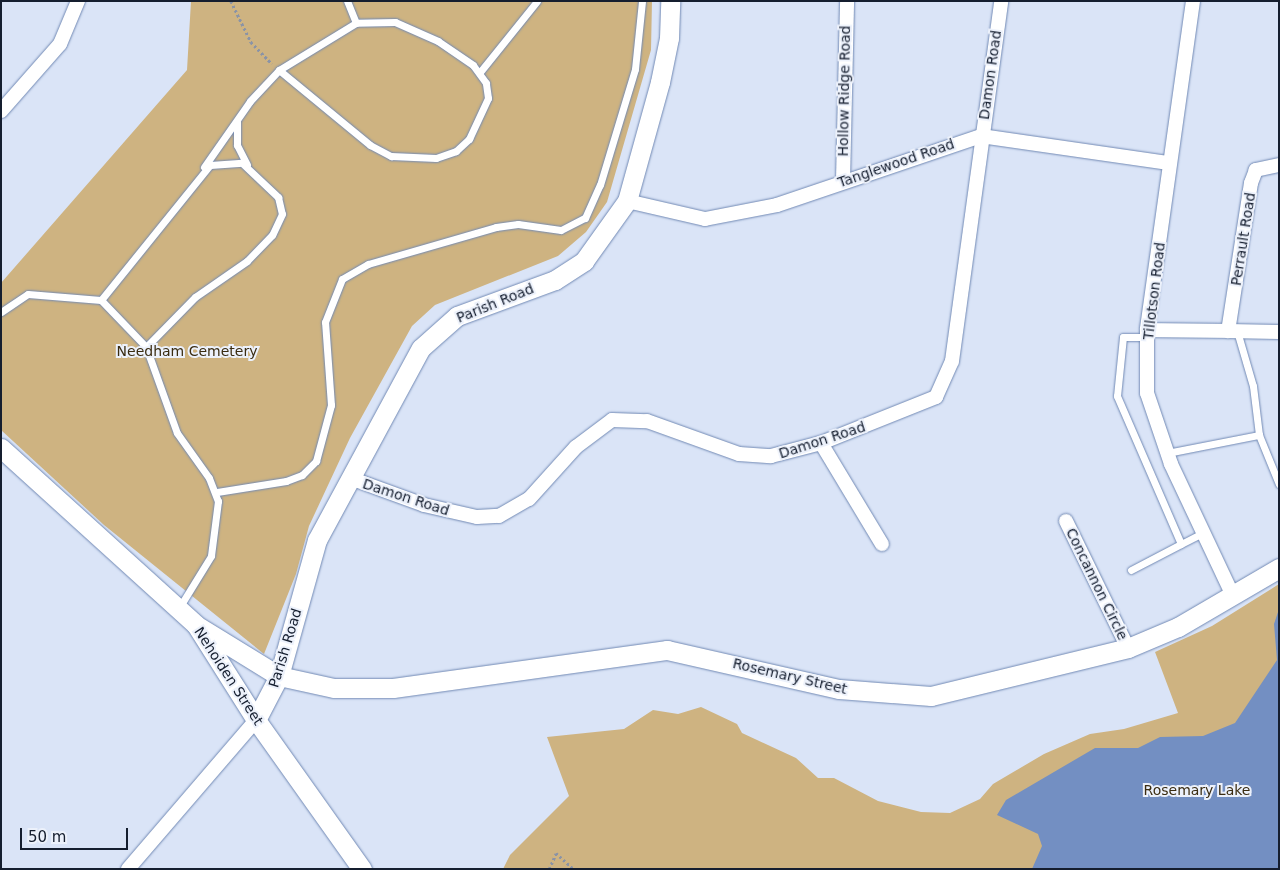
<!DOCTYPE html>
<style>
body{margin:0}
#map{position:relative;width:1280px;height:870px;overflow:hidden;background:#dae4f7;font-family:"DejaVu Sans",sans-serif}
div>[style]{position:absolute}
.green>*{inset:0;background:#ceb381}
.water>*{inset:0;background:#738fc2}
.path>*{height:2.5px;margin-top:-1.25px;transform-origin:0;background:repeating-linear-gradient(90deg,#8a93a6 0 2.5px,transparent 0 5px)}
.roads{filter:drop-shadow(0 0 1px #7189b4) drop-shadow(0 0 1px #7189b4)}
.lane>*{height:7px;margin:-3.5px;padding:0 3.5px;transform-origin:3.5px;border-radius:3.5px;background:#fff}
.street>*{height:14px;margin:-7px;padding:0 7px;transform-origin:7px;border-radius:7px;background:#fff}
.secondary>*{height:19px;margin:-9.5px;padding:0 9.5px;transform-origin:9.5px;border-radius:9.5px;background:#fff}
span{translate:-50% -50%;white-space:nowrap;text-align:center;line-height:1.15;-webkit-text-stroke:4px #ecf1fb;paint-order:stroke}
.street-label{font-size:14px;color:#151e2f}
.park-label{font-size:14px;color:#3a2c11}
.frame{position:absolute;inset:0;border:2px solid #151e2f;pointer-events:none}
.scale{position:absolute;left:20px;top:828px;width:108px;height:22px;box-sizing:border-box;border:2px solid #151e2f;border-top:0;padding-left:6px;font-size:15px;line-height:18px;white-space:nowrap;color:#151e2f;-webkit-text-stroke:4px #ecf1fb;paint-order:stroke}
</style>
<div id="map">
<div class="green">
<div style="clip-path:polygon(191px 1px,652px 1px,651px 50px,607px 202px,586px 232px,558px 256px,435px 305px,412px 326px,350px 438px,309px 526px,296px 574px,264px 654px,104px 525px,1px 430px,1px 283px,187px 70px)"></div>
<div style="clip-path:polygon(1279px 584px,1279px 869px,503px 869px,510px 855px,569px 796px,547px 737px,624px 729px,653px 710px,678px 714px,701px 707px,737px 724px,742px 733px,796px 758px,818px 778px,834px 778px,878px 801px,921px 812px,950px 813px,980px 799px,993px 784px,1044px 754px,1090px 734px,1124px 729px,1178px 713px,1155px 652px,1212px 626px)"></div>
</div>
<div class="water">
<div style="clip-path:polygon(1279px 609px,1279px 869px,1032px 869px,1042px 846px,1038px 834px,997px 815px,1006px 800px,1095px 748px,1138px 748px,1160px 737px,1203px 736px,1235px 723px,1277px 660px,1274px 624px)"></div>
</div>
<div class="path">
<div style="left:231px;top:1px;width:46px;rotate:64deg"></div>
<div style="left:251px;top:42px;width:30px;rotate:46deg"></div>
<div style="left:549px;top:869px;width:17px;rotate:-66deg"></div>
<div style="left:556px;top:853px;width:24px;rotate:42deg"></div>
</div>
<div class="roads">
<div class="lane">
<div style="left:279px;top:70px;width:90px;rotate:-31.4deg"></div>
<div style="left:356px;top:23px;width:24px;rotate:-112deg"></div>
<div style="left:480px;top:72px;width:91px;rotate:-51.2deg"></div>
<div style="left:237px;top:121px;width:24px;rotate:90deg"></div>
<div style="left:237px;top:145px;width:22px;rotate:63deg"></div>
<div style="left:204px;top:167px;width:80px;rotate:-55.1deg"></div>
<div style="left:250px;top:101px;width:42px;rotate:-46.9deg"></div>
<div style="left:279px;top:70px;width:118px;rotate:39.5deg"></div>
<div style="left:370px;top:145px;width:24px;rotate:28deg"></div>
<div style="left:391px;top:156px;width:45px;rotate:2.5deg"></div>
<div style="left:436px;top:158px;width:21px;rotate:-19deg"></div>
<div style="left:456px;top:151px;width:18px;rotate:-43deg"></div>
<div style="left:469px;top:139px;width:45px;rotate:-65.1deg"></div>
<div style="left:488px;top:98px;width:15px;rotate:-98deg"></div>
<div style="left:486px;top:83px;width:22px;rotate:-126deg"></div>
<div style="left:473px;top:65px;width:42px;rotate:-145.6deg"></div>
<div style="left:438px;top:41px;width:47px;rotate:-156.2deg"></div>
<div style="left:395px;top:22px;width:39px;rotate:179deg"></div>
<div style="left:101px;top:300px;width:65px;rotate:46.2deg"></div>
<div style="left:1px;top:312px;width:32px;rotate:-34deg"></div>
<div style="left:28px;top:294px;width:73px;rotate:4.7deg"></div>
<div style="left:101px;top:300px;width:174px;rotate:-51.1deg"></div>
<div style="left:210px;top:165px;width:32px;rotate:-4deg"></div>
<div style="left:242px;top:163px;width:50px;rotate:43.4deg"></div>
<div style="left:278px;top:197px;width:17px;rotate:77deg"></div>
<div style="left:282px;top:214px;width:23px;rotate:115deg"></div>
<div style="left:272px;top:235px;width:36px;rotate:134deg"></div>
<div style="left:247px;top:261px;width:63px;rotate:145.3deg"></div>
<div style="left:195px;top:297px;width:70px;rotate:134.4deg"></div>
<div style="left:146px;top:347px;width:91px;rotate:70.2deg"></div>
<div style="left:177px;top:433px;width:55px;rotate:54.6deg"></div>
<div style="left:209px;top:478px;width:25px;rotate:69deg"></div>
<div style="left:218px;top:501px;width:55px;rotate:97.3deg"></div>
<div style="left:211px;top:556px;width:61px;rotate:121.6deg"></div>
<div style="left:1237px;top:331px;width:57px;rotate:73.8deg"></div>
<div style="left:1253px;top:386px;width:49px;rotate:83deg"></div>
<div style="left:1147px;top:337px;width:24px;rotate:180deg"></div>
<div style="left:1123px;top:337px;width:59px;rotate:95.8deg"></div>
<div style="left:1117px;top:396px;width:161px;rotate:66.6deg"></div>
<div style="left:1181px;top:544px;width:25px;rotate:-27deg"></div>
<div style="left:1167px;top:453px;width:94px;rotate:-11.1deg"></div>
<div style="left:1259px;top:435px;width:53px;rotate:67.8deg"></div>
<div style="left:217px;top:492px;width:70px;rotate:-9.1deg"></div>
<div style="left:286px;top:481px;width:17px;rotate:-21deg"></div>
<div style="left:302px;top:475px;width:20px;rotate:-45deg"></div>
<div style="left:316px;top:461px;width:58px;rotate:-75deg"></div>
<div style="left:331px;top:405px;width:83px;rotate:-94.1deg"></div>
<div style="left:325px;top:322px;width:46px;rotate:-68.4deg"></div>
<div style="left:342px;top:279px;width:30px;rotate:-30deg"></div>
<div style="left:368px;top:264px;width:133px;rotate:-16.1deg"></div>
<div style="left:496px;top:227px;width:22px;rotate:-8deg"></div>
<div style="left:518px;top:224px;width:43px;rotate:7.9deg"></div>
<div style="left:561px;top:230px;width:27px;rotate:-27deg"></div>
<div style="left:585px;top:218px;width:36px;rotate:-66deg"></div>
<div style="left:600px;top:185px;width:121px;rotate:-73.2deg"></div>
<div style="left:635px;top:69px;width:68px;rotate:-84.1deg"></div>
<div style="left:1131px;top:570px;width:56px;rotate:-27.5deg"></div>
</div>
<div class="street">
<div style="left:1193px;top:1px;width:332px;rotate:98deg"></div>
<div style="left:1147px;top:330px;width:63px;rotate:90deg"></div>
<div style="left:1147px;top:393px;width:75px;rotate:71.3deg"></div>
<div style="left:1171px;top:464px;width:146px;rotate:64.8deg"></div>
<div style="left:1px;top:111px;width:89px;rotate:-48.6deg"></div>
<div style="left:60px;top:44px;width:47px;rotate:-67.3deg"></div>
<div style="left:1279px;top:165px;width:24px;rotate:168deg"></div>
<div style="left:1256px;top:170px;width:14px;rotate:111deg"></div>
<div style="left:1251px;top:183px;width:150px;rotate:98.8deg"></div>
<div style="left:1228px;top:331px;width:51px;rotate:1.1deg"></div>
<div style="left:843px;top:181px;width:180px;rotate:-88.7deg"></div>
<div style="left:627px;top:201px;width:80px;rotate:13deg"></div>
<div style="left:705px;top:219px;width:73px;rotate:-11deg"></div>
<div style="left:777px;top:205px;width:215px;rotate:-18.7deg"></div>
<div style="left:981px;top:136px;width:190px;rotate:8.2deg"></div>
<div style="left:1147px;top:330px;width:81px;rotate:0.7deg"></div>
<div style="left:821px;top:443px;width:118px;rotate:58.9deg"></div>
<div style="left:350px;top:478px;width:79px;rotate:20deg"></div>
<div style="left:424px;top:505px;width:54px;rotate:12.8deg"></div>
<div style="left:477px;top:517px;width:22px;rotate:-3deg"></div>
<div style="left:499px;top:516px;width:34px;rotate:-30deg"></div>
<div style="left:529px;top:499px;width:70px;rotate:-47.9deg"></div>
<div style="left:576px;top:447px;width:45px;rotate:-36.9deg"></div>
<div style="left:612px;top:420px;width:35px;rotate:2deg"></div>
<div style="left:647px;top:421px;width:98px;rotate:19.7deg"></div>
<div style="left:739px;top:454px;width:32px;rotate:4deg"></div>
<div style="left:771px;top:456px;width:52px;rotate:-14.6deg"></div>
<div style="left:821px;top:443px;width:124px;rotate:-21.8deg"></div>
<div style="left:936px;top:397px;width:39px;rotate:-66deg"></div>
<div style="left:952px;top:361px;width:363px;rotate:-82.2deg"></div>
<div style="left:1066px;top:521px;width:141px;rotate:64deg"></div>
<div style="left:128px;top:869px;width:196px;rotate:-49.3deg"></div>
</div>
<div class="secondary">
<div style="left:1px;top:448px;width:263px;rotate:42.2deg"></div>
<div style="left:196px;top:625px;width:112px;rotate:57.7deg"></div>
<div style="left:256px;top:720px;width:183px;rotate:54.6deg"></div>
<div style="left:196px;top:625px;width:97px;rotate:31.6deg"></div>
<div style="left:279px;top:676px;width:56px;rotate:12.3deg"></div>
<div style="left:334px;top:688px;width:59px"></div>
<div style="left:393px;top:688px;width:277px;rotate:-7.9deg"></div>
<div style="left:667px;top:650px;width:176px;rotate:12.8deg"></div>
<div style="left:839px;top:689px;width:92px;rotate:4.4deg"></div>
<div style="left:931px;top:696px;width:203px;rotate:-13.7deg"></div>
<div style="left:1128px;top:648px;width:54px;rotate:-22.8deg"></div>
<div style="left:1178px;top:627px;width:117px;rotate:-30.3deg"></div>
<div style="left:256px;top:720px;width:50px;rotate:-62.4deg"></div>
<div style="left:279px;top:676px;width:141px;rotate:-74.4deg"></div>
<div style="left:317px;top:540px;width:218px;rotate:-61.6deg"></div>
<div style="left:421px;top:348px;width:48px;rotate:-41.6deg"></div>
<div style="left:457px;top:316px;width:104px;rotate:-20.2deg"></div>
<div style="left:555px;top:280px;width:35px;rotate:-33deg"></div>
<div style="left:584px;top:261px;width:74px;rotate:-54.4deg"></div>
<div style="left:627px;top:201px;width:123px;rotate:-74.5deg"></div>
<div style="left:660px;top:82px;width:45px;rotate:-78.4deg"></div>
<div style="left:669px;top:38px;width:37px;rotate:-88deg"></div>
</div>
</div>
<div class="street-label">
<span style="left:990px;top:75px;rotate:-82deg">Damon Road</span>
<span style="left:844px;top:91px;rotate:-89deg">Hollow Ridge Road</span>
<span style="left:896px;top:163px;rotate:-19deg">Tanglewood Road</span>
<span style="left:1243px;top:239px;rotate:-81deg">Perrault Road</span>
<span style="left:1154px;top:291px;rotate:-83deg">Tillotson Road</span>
<span style="left:495px;top:303px;rotate:-22deg">Parish Road</span>
<span style="left:822px;top:440px;rotate:-18deg">Damon Road</span>
<span style="left:406px;top:497px;rotate:18deg">Damon Road</span>
<span style="left:1097px;top:584px;rotate:64deg">Concannon Circle</span>
<span style="left:285px;top:648px;rotate:-73deg">Parish Road</span>
<span style="left:229px;top:676px;rotate:57deg">Nehoiden Street</span>
<span style="left:790px;top:676px;rotate:13deg">Rosemary Street</span>
</div>
<div class="park-label">
<span style="left:187px;top:351px">Needham Cemetery</span>
<span style="left:1197px;top:790px">Rosemary Lake</span>
</div>
<div class="frame"></div>
<div class="scale">50 m</div>
</div>
